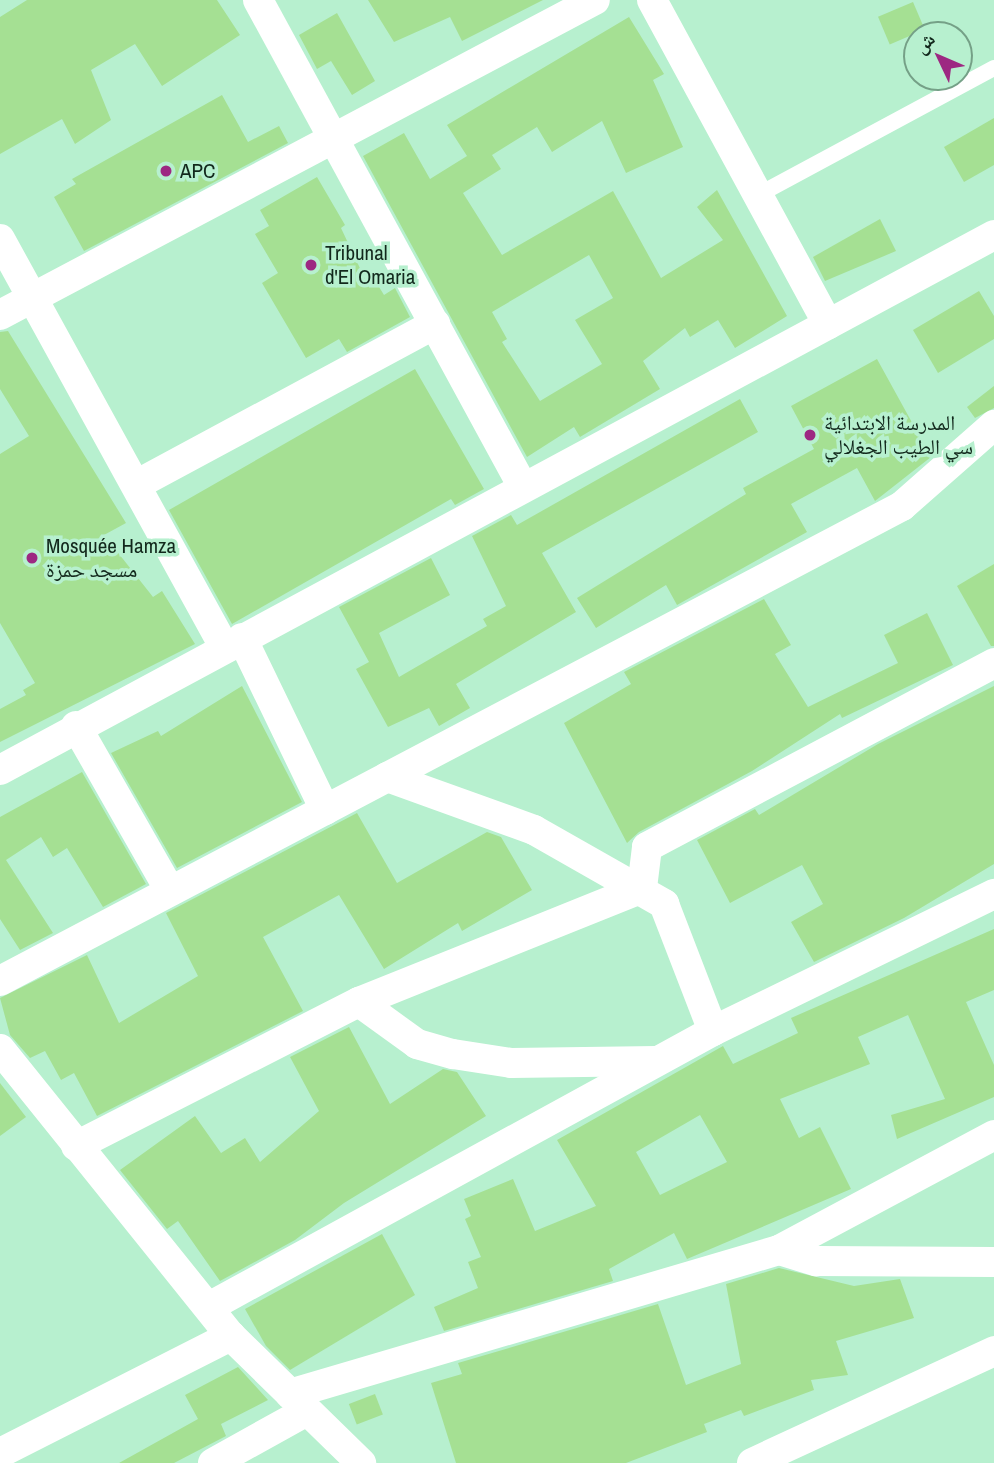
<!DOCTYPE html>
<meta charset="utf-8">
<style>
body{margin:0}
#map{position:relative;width:994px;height:1463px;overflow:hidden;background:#b7f0cf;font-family:"Archivo Narrow","Noto Naskh Arabic",sans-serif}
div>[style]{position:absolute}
.building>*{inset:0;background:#a5e093;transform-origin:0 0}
.service>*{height:16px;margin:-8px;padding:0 8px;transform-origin:8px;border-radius:8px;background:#fff}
.minor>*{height:30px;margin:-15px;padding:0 15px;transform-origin:15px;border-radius:15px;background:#fff}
.dots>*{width:19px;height:19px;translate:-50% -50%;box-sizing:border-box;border:4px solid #b7f0cf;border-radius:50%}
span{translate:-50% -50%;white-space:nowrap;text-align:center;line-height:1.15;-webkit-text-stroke:7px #b7f0cf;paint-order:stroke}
.poi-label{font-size:21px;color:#12281c}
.left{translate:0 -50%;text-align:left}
.north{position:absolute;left:903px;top:21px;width:70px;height:70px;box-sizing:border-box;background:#b7f0cf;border:2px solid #75a087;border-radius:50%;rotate:314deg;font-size:19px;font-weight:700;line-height:28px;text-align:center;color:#12281c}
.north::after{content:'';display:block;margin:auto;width:24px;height:32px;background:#9d2882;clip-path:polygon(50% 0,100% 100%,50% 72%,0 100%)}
</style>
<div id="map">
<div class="building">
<div style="clip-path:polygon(27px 0,217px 0,240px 35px,162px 86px,135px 44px,91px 70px,111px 120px,75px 144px,62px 119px,0 154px,0 17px)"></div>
<div style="clip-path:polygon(368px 0,543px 0,462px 41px,450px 17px,394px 42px)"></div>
<div style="left:913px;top:2px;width:30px;height:38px;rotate:67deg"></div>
<div style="clip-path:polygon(337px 13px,375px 81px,352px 95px,331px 61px,317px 69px,299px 35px)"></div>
<div style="clip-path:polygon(evenodd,629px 17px,664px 74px,653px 80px,683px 147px,626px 173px,602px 121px,552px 152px,537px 127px,492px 155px,501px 169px,463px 193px,502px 255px,613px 191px,661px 278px,723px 240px,697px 207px,717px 190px,787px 316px,735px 348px,718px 320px,690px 337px,685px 328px,643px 361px,660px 389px,580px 437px,574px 427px,527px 457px,363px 156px,404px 133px,430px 179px,467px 156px,447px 125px,629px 17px,589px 255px,613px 298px,575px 320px,602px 364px,540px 401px,502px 342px,507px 339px,492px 312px,589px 255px)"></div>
<div style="clip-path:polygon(222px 95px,248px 142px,279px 126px,288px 143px,84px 251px,54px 197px,76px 184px,72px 179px)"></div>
<div style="clip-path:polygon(994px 118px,994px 165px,964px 182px,944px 147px)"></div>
<div style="clip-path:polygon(317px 177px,345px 225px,341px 228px,366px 281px,373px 277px,384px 295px,395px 288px,410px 317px,347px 352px,339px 339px,306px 358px,262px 283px,278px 273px,255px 234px,269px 226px,260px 210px)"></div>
<div style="clip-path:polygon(880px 219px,896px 251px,825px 281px,813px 257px)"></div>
<div style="clip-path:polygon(979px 291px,994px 316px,994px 339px,938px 373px,913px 330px)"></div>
<div style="clip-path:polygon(8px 331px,126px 523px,104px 535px,153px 597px,162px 591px,195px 644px,0 742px,0 709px,26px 695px,23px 690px,35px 683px,0 623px,0 454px,29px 436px,0 389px,0 332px)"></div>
<div style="clip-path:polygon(877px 359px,931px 457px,875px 501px,857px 468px,791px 504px,807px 532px,677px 605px,666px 585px,596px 628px,577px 598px,746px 494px,743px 488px,814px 449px,791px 406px)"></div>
<div style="clip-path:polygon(415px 369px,484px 489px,455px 505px,451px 499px,232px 624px,169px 510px)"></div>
<div style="clip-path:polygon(994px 386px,994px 408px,975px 418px,967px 407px)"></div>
<div style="clip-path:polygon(740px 399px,758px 432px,542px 553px,576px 612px,456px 684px,470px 708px,439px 726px,429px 708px,388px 727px,356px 669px,369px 662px,339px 607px,431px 558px,450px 595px,379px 633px,399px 677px,487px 626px,483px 619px,506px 606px,472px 536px,511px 515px,517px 525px)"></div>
<div style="clip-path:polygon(994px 564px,994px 646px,991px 646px,957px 586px)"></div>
<div style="clip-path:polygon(764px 599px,791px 645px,775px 654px,808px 707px,898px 663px,884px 635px,927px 613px,953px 665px,842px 718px,840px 714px,752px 771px,639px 832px,627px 843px,564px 723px,631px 684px,624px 672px)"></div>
<div style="clip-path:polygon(242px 686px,302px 802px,177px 868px,111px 753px,158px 731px,161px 736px)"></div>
<div style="clip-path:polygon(994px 686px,994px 864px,904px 918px,814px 962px,791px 922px,823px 904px,802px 865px,730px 903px,697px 840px,755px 809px,759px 815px,878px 744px)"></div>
<div style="clip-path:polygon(82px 772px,146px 884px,103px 907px,67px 848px,53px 857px,41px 837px,6px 860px,53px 933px,20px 950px,0 919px,0 817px)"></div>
<div style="clip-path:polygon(357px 813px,397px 883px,487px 832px,501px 837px,532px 890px,462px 931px,458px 923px,384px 969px,339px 895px,263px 937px,303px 1011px,97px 1116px,74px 1073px,61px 1080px,45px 1051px,30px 1058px,10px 1035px,0 998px,87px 955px,119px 1023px,198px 976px,166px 913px)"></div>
<div style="clip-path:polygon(evenodd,994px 929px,994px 990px,966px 1002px,994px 1065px,994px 1097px,897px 1139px,891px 1115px,945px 1099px,908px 1015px,858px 1037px,870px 1064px,780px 1099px,799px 1138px,820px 1127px,851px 1189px,687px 1259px,674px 1233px,609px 1269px,613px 1281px,444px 1331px,434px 1307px,478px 1288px,468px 1262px,481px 1257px,465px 1219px,471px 1216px,464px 1199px,513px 1179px,535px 1231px,596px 1206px,557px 1140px,723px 1046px,733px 1064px,798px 1033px,791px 1018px,994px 929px,700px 1115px,727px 1162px,660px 1195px,636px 1152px,700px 1115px)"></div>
<div style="clip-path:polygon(349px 1027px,390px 1104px,443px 1069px,457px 1072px,486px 1116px,344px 1203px,295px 1240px,220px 1281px,178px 1221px,167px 1229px,120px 1170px,195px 1116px,221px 1153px,245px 1138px,260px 1162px,319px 1111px,290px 1057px)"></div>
<div style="clip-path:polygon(0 1083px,26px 1117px,0 1136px)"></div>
<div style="clip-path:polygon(382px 1234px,415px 1295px,290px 1370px,266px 1346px,245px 1309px)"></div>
<div style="clip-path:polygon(779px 1268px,854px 1286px,900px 1279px,914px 1318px,836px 1341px,848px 1375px,811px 1380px,814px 1390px,744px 1416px,741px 1410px,704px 1424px,707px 1432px,626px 1463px,456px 1463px,431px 1383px,462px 1374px,458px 1363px,658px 1304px,686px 1385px,741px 1364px,726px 1284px)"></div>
<div style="clip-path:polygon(238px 1367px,268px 1400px,221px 1424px,226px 1436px,174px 1463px,119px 1463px,198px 1419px,185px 1395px)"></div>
<div style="left:375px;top:1394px;width:22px;height:28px;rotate:69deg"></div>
</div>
<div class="service">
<div style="left:758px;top:195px;width:268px;rotate:-28.3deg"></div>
</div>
<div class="minor">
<div style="left:258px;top:0;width:554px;rotate:61.45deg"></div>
<div style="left:652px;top:0;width:369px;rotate:61.5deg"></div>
<div style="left:0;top:239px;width:467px;rotate:61.2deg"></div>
<div style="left:0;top:315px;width:673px;rotate:-27.9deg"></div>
<div style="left:136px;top:485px;width:340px;rotate:-28.3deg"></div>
<div style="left:242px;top:638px;width:191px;rotate:64.2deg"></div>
<div style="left:76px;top:726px;width:190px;rotate:60.3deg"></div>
<div style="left:0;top:770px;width:1129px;rotate:-28.29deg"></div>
<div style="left:387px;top:777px;width:156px;rotate:19.8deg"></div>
<div style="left:534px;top:830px;width:150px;rotate:29.6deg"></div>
<div style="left:664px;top:904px;width:136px;rotate:68.9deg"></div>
<div style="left:0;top:981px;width:1019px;rotate:-27.77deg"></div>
<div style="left:902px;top:506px;width:123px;rotate:-41.4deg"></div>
<div style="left:359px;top:1002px;width:72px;rotate:35.9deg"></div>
<div style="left:417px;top:1044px;width:37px;rotate:16deg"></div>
<div style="left:453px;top:1054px;width:59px;rotate:8.8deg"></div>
<div style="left:511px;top:1063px;width:146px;rotate:-0.8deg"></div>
<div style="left:0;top:1049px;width:368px;rotate:51.2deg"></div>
<div style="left:231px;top:1336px;width:182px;rotate:44.3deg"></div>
<div style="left:76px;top:1146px;width:318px;rotate:-27deg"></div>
<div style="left:359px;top:1002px;width:305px;rotate:-21.9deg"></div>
<div style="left:642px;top:888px;width:41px;rotate:-83deg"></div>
<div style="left:647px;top:847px;width:393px;rotate:-27.9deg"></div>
<div style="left:779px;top:1250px;width:244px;rotate:-28.1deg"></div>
<div style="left:209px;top:1307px;width:575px;rotate:-28.71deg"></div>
<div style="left:713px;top:1031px;width:313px;rotate:-26deg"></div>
<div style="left:290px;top:1394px;width:510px;rotate:-16.41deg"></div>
<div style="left:779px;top:1250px;width:39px;rotate:17deg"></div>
<div style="left:816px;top:1261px;width:178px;rotate:0.3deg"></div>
<div style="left:0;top:1453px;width:259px;rotate:-26.9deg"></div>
<div style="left:213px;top:1463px;width:105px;rotate:-29deg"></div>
<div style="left:752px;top:1463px;width:267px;rotate:-24.8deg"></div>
</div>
<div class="dots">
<div style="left:166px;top:171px;background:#9d2882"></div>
<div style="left:311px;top:265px;background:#9d2882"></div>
<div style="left:810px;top:435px;background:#9d2882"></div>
<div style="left:32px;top:558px;background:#9d2882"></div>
</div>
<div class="poi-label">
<span class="left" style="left:180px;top:171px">APC</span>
<span class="left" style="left:325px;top:265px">Tribunal<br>d'El Omaria</span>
<span class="left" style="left:824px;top:435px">المدرسة الابتدائية<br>سي الطيب الجغلالي</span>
<span class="left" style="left:46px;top:558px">Mosquée Hamza<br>مسجد حمزة</span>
</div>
<div class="north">ش</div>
</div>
